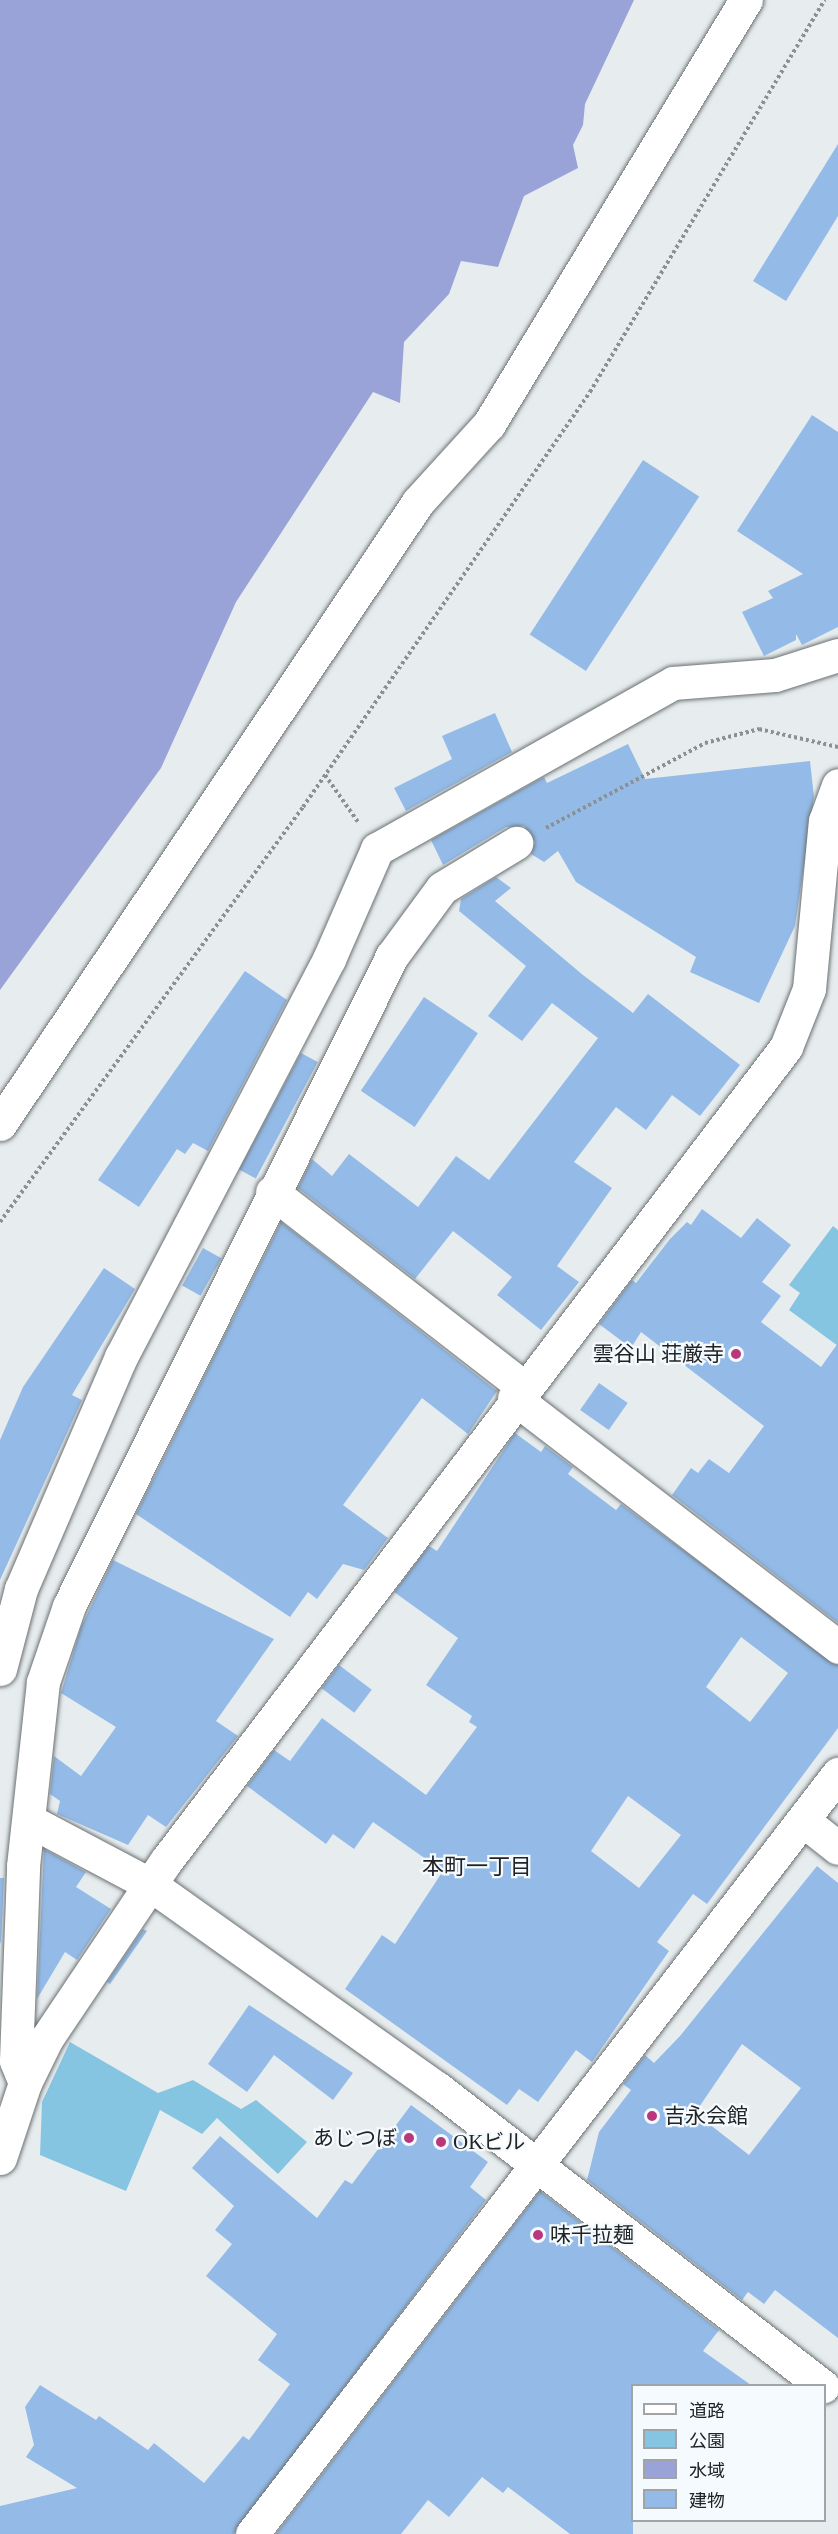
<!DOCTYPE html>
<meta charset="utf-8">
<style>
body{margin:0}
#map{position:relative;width:838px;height:2534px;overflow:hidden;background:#e7edef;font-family:"Times New Roman","Noto Sans JP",serif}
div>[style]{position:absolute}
.green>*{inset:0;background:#86c5e1}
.water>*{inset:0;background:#9aa3d8}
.building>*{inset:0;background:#94bbe8;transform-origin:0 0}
.path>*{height:4px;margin-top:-2px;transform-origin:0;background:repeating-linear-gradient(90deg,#8b9091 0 3px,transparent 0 6px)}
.roads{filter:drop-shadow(0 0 2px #6b7072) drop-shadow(0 0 2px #6b7072)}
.minor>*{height:33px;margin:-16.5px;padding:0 16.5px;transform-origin:16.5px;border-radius:16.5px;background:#fff}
.dots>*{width:16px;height:16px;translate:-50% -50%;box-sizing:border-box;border:3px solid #f4fafd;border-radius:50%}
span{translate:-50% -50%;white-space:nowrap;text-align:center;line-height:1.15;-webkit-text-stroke:4.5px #f4fafd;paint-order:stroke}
.poi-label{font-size:21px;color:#212324}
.right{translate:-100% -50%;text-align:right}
.left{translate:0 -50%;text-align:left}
.neighbourhood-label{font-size:22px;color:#212324}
.legend{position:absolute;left:631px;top:2384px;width:195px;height:138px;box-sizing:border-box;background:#f4fafd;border:2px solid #a0a4a6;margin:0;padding:8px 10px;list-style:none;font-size:18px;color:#212324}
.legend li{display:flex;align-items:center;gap:12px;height:30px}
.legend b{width:30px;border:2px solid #a0a4a6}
</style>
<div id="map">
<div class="green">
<div style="clip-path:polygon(833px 1226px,838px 1230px,838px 1346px,789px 1310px,800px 1293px,789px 1285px)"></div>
<div style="clip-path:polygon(70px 2042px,158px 2093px,193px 2080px,241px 2109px,256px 2100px,307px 2142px,278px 2174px,217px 2118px,202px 2134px,160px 2110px,126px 2191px,40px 2155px,42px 2102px)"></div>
</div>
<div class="water">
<div style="clip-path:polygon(0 0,634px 0,585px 104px,583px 125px,573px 145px,578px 168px,524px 196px,498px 267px,461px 261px,449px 294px,404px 342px,400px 403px,373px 392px,236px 602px,161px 768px,0 990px)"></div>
</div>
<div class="building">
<div style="clip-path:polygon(838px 144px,838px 216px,786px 301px,753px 281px)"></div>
<div style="clip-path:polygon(812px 415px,838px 432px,838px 627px,802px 645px,796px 634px,796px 640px,764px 656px,742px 612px,773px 598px,768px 591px,803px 574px,737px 531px)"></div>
<div style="left:643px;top:460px;width:67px;height:208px;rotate:33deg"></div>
<div style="clip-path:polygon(495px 713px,512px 752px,406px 811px,394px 788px,452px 759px,442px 736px)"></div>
<div style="clip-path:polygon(628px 744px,645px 779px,810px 761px,814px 797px,795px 926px,759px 1003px,690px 972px,696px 957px,576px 882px,558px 851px,544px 862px,531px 854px,535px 842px,524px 826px,506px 827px,443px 865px,431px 840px,538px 780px,544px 777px,547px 783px)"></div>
<div style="clip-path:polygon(496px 877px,511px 888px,495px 901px,583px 975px,633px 1013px,648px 994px,740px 1065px,700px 1116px,672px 1095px,646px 1130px,616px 1107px,574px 1162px,612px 1188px,557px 1266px,579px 1282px,541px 1330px,497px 1295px,512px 1277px,453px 1231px,415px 1279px,298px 1188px,312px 1159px,332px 1176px,349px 1154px,418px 1207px,456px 1156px,489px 1180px,598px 1038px,552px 1003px,522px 1041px,488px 1016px,526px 966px,459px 911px,461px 899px)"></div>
<div style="clip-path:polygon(245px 971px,287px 1000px,208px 1151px,193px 1143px,185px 1154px,177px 1149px,139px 1207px,98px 1180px)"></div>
<div style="left:424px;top:997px;width:65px;height:113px;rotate:34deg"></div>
<div style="left:301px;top:1053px;width:19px;height:132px;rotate:28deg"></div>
<div style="clip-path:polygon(702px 1209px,741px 1238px,757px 1218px,791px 1245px,762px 1282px,781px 1296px,761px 1322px,821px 1367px,838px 1343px,838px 1623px,672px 1495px,691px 1468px,698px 1473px,709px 1459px,729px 1473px,764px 1426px,641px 1332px,631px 1348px,599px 1324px,632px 1280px,636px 1283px,670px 1239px,687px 1222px,691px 1225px)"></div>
<div style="clip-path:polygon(281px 1222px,497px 1391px,468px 1434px,422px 1398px,343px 1505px,388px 1538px,364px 1570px,343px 1564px,317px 1599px,308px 1592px,290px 1617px,136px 1514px)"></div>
<div style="left:203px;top:1248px;width:21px;height:43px;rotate:29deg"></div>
<div style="clip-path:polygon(104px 1268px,135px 1289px,72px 1395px,82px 1400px,0 1580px,0 1440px,23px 1387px)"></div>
<div style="left:599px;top:1383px;width:35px;height:33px;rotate:35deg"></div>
<div style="clip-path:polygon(evenodd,515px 1433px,541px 1452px,545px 1446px,573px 1467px,568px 1474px,616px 1510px,621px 1504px,838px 1665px,838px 1728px,707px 1904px,693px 1894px,657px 1942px,669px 1951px,592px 2062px,576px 2050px,538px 2102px,519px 2089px,507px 2105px,345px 1989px,382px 1935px,395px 1944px,443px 1871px,373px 1822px,354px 1849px,333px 1834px,326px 1844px,247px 1786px,274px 1750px,290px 1761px,322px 1718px,426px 1795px,477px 1727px,469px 1722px,472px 1716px,426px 1685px,458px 1638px,394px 1592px,429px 1546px,437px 1551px,515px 1433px,741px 1637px,788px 1673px,750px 1722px,706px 1687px,741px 1637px,515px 1433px,628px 1796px,681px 1835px,639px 1888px,591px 1851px,628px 1796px)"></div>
<div style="clip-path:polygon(113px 1560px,274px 1639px,216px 1721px,238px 1736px,166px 1827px,148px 1815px,128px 1845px,57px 1814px,60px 1801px,50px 1794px,54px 1756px,81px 1776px,116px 1727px,61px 1693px,81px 1627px)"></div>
<div style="left:339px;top:1665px;width:41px;height:29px;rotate:37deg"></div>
<div style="clip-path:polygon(44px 1849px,86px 1872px,76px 1887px,111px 1909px,77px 1960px,65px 1952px,37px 1999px)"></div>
<div style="clip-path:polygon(evenodd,817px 1866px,838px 1883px,838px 2338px,775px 2290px,764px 2304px,748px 2292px,742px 2300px,587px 2180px,599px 2132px,631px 2090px,623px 2084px,645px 2055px,654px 2063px,680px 2036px,817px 1866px,742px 2044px,801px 2088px,749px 2155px,695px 2113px,742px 2044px)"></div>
<div style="clip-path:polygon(0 1878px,4px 1878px,1px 1944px,0 1941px)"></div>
<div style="clip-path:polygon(143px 1929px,147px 1931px,110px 1984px,107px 1982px)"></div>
<div style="clip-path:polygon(249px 2005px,353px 2073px,333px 2100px,274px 2055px,247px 2092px,208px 2064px)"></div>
<div style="clip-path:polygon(411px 2105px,488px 2162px,470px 2187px,486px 2200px,234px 2534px,0 2534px,0 2506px,77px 2488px,26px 2457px,34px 2445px,25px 2407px,40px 2385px,96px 2420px,99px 2416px,148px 2450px,154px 2443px,204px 2483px,243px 2436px,249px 2440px,290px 2384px,258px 2360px,277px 2334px,206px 2276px,232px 2244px,215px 2230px,234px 2206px,192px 2168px,220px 2136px,317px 2218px,345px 2180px,352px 2184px)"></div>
<div style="clip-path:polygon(540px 2191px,719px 2330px,703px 2351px,751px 2385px,633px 2385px,633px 2534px,570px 2534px,508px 2487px,503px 2493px,482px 2477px,449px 2517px,428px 2500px,401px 2534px,276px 2534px)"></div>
</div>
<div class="path">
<div style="left:325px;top:775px;width:57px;rotate:54.9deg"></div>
<div style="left:546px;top:828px;width:180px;rotate:-28.1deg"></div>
<div style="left:705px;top:743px;width:56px;rotate:-14.5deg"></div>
<div style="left:759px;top:729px;width:81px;rotate:12.8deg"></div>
<div style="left:0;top:1222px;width:514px;rotate:-53.87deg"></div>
<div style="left:303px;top:807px;width:505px;rotate:-55.33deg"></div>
<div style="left:590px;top:392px;width:457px;rotate:-59.1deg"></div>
</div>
<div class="roads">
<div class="minor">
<div style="left:0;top:1124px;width:749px;rotate:-56.1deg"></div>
<div style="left:418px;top:502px;width:105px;rotate:-47.7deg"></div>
<div style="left:489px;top:424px;width:496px;rotate:-58.8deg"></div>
<div style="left:272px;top:1192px;width:318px;rotate:37.8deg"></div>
<div style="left:514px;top:1398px;width:409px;rotate:37.5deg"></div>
<div style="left:0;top:1669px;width:83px;rotate:-75.3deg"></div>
<div style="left:21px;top:1589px;width:253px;rotate:-66.7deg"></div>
<div style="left:121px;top:1357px;width:449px;rotate:-62.4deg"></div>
<div style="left:329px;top:959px;width:120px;rotate:-66.4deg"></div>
<div style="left:377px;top:849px;width:339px;rotate:-29.3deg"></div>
<div style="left:673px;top:683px;width:102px;rotate:-4.5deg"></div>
<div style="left:775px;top:675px;width:66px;rotate:-17.6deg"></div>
<div style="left:804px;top:1821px;width:43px;rotate:38.5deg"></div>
<div style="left:32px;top:1822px;width:135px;rotate:27.9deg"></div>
<div style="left:151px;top:1885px;width:351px;rotate:35.4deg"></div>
<div style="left:437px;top:2088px;width:488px;rotate:37.7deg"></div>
<div style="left:25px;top:2083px;width:24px;rotate:-112deg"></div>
<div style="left:16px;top:2061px;width:195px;rotate:-87.9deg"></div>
<div style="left:23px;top:1866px;width:185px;rotate:-83.8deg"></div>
<div style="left:43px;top:1682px;width:80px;rotate:-71.1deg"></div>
<div style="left:69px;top:1606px;width:726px;rotate:-63.58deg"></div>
<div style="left:392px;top:956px;width:84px;rotate:-53.7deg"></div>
<div style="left:442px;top:888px;width:87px;rotate:-31.3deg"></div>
<div style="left:0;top:2158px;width:79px;rotate:-71.6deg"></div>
<div style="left:25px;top:2083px;width:50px;rotate:-63.9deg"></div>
<div style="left:47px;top:2038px;width:213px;rotate:-56.1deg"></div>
<div style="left:166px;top:1861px;width:1023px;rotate:-52.7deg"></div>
<div style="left:786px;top:1047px;width:62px;rotate:-68.4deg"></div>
<div style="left:809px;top:989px;width:169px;rotate:-84.6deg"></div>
<div style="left:825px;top:821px;width:38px;rotate:-70deg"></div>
<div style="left:252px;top:2534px;width:960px;rotate:-52.37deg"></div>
</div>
</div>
<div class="dots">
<div style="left:736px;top:1354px;background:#ba367d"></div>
<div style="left:652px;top:2116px;background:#ba367d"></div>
<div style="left:409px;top:2138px;background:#ba367d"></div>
<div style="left:441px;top:2142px;background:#ba367d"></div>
<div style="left:538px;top:2235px;background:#ba367d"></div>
</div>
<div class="poi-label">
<span class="right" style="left:724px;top:1354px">雲谷山 荘厳寺</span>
<span class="left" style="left:664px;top:2116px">吉永会館</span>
<span class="right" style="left:397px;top:2138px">あじつぼ</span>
<span class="left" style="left:453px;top:2142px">OKビル</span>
<span class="left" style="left:550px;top:2235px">味千拉麺</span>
</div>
<div class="neighbourhood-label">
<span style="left:477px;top:1867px">本町一丁目</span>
</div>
<ul class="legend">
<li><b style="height:8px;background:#fff"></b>道路</li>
<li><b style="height:16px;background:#86c5e1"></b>公園</li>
<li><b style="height:16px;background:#9aa3d8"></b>水域</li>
<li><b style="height:16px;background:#94bbe8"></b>建物</li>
</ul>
</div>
